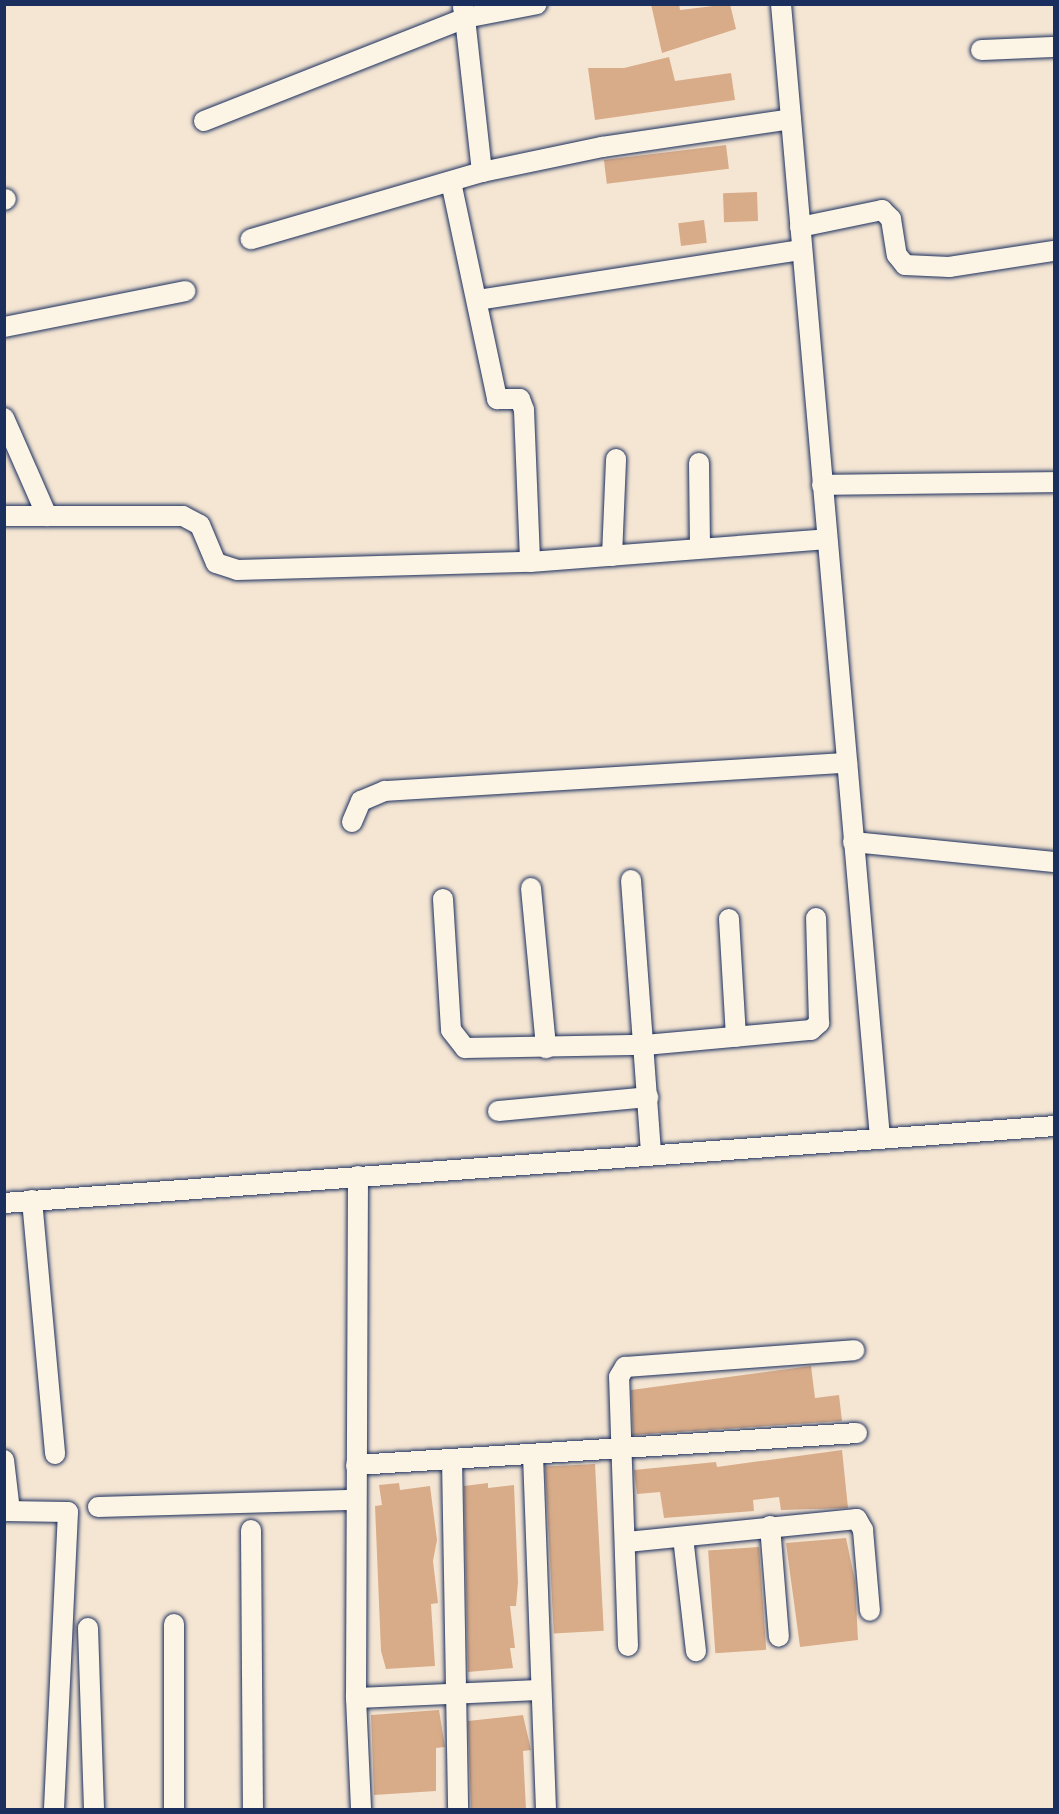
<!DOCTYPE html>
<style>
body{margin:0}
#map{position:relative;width:1059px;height:1814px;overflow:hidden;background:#f5e6d3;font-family:"Indie Flower",sans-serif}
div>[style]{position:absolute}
.building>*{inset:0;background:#d8ac89;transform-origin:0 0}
.roads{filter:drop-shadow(0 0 2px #1b2f5e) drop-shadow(0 0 2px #1b2f5e)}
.minor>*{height:20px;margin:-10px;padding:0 10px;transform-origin:10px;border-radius:10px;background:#fcf5e5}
span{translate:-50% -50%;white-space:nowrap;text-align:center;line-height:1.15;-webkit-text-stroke:6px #fcf5e5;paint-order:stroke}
.frame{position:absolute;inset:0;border:6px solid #1b2f5e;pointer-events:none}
</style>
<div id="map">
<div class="building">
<div style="clip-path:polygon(651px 4px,679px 4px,680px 10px,730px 4px,736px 29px,662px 53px)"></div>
<div style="clip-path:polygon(669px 57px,675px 81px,731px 73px,735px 100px,595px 120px,588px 68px,624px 68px)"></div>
<div style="left:726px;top:145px;width:24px;height:123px;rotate:83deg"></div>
<div style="left:757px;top:192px;width:29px;height:34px;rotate:88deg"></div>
<div style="left:704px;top:220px;width:23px;height:26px;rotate:83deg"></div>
<div style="clip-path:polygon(811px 1366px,815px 1398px,839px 1395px,842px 1421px,633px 1435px,631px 1390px)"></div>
<div style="clip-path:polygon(842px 1450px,848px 1508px,781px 1510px,779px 1497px,753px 1500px,754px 1511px,664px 1518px,660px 1492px,637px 1494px,634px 1470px,716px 1462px,717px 1467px)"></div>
<div style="left:595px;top:1464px;width:167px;height:50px;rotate:87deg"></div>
<div style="clip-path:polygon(399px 1483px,400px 1490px,430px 1486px,437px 1540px,433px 1561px,438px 1603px,431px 1604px,435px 1666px,386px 1669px,381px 1651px,375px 1506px,382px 1505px,379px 1485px)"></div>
<div style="clip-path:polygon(488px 1483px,488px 1488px,514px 1485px,518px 1582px,516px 1606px,510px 1606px,515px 1648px,510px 1648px,513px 1668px,468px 1672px,464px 1486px)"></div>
<div style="clip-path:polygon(846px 1538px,855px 1581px,858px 1640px,800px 1647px,786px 1543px)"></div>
<div style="left:759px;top:1547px;width:103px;height:51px;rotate:86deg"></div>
<div style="clip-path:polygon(439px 1710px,445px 1747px,436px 1748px,436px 1791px,374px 1795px,371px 1715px)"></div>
<div style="clip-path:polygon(523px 1715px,531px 1750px,523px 1751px,526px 1809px,471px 1809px,468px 1721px)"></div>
</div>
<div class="roads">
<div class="minor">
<div style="left:781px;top:4px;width:1137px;rotate:85.01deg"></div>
<div style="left:463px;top:7px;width:11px;rotate:80deg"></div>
<div style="left:465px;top:18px;width:73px;rotate:-11deg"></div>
<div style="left:981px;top:50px;width:73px;rotate:-2.4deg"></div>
<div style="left:204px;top:121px;width:281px;rotate:-21.5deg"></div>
<div style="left:465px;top:18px;width:155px;rotate:83.7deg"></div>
<div style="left:482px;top:172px;width:241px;rotate:163.8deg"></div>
<div style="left:482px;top:172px;width:123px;rotate:-11.8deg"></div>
<div style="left:602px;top:147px;width:191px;rotate:-8.4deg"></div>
<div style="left:451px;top:182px;width:222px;rotate:78deg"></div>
<div style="left:497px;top:399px;width:23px"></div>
<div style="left:520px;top:399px;width:12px;rotate:70deg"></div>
<div style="left:524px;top:410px;width:152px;rotate:87.7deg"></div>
<div style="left:4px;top:200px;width:2px;rotate:-27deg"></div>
<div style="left:800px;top:227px;width:84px;rotate:-11.7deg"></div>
<div style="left:882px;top:210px;width:13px;rotate:45deg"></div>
<div style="left:891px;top:219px;width:36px;rotate:81deg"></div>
<div style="left:897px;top:255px;width:13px;rotate:51deg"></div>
<div style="left:905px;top:265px;width:44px;rotate:2.6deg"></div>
<div style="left:949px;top:267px;width:106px;rotate:-8.7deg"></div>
<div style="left:477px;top:300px;width:328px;rotate:-8.8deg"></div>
<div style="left:4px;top:327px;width:185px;rotate:-11.2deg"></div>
<div style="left:4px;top:418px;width:107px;rotate:66.3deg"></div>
<div style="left:47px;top:516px;width:136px"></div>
<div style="left:183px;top:516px;width:19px;rotate:28deg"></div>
<div style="left:200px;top:525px;width:41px;rotate:67.2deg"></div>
<div style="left:216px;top:563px;width:22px;rotate:18deg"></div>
<div style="left:237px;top:570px;width:293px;rotate:-1.6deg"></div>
<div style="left:530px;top:562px;width:298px;rotate:-4.4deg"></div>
<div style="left:699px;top:463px;width:85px;rotate:89.3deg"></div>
<div style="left:822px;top:485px;width:232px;rotate:-0.7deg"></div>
<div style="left:4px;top:516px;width:43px"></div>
<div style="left:612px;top:556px;width:97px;rotate:-87.6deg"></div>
<div style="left:352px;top:822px;width:23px;rotate:-67deg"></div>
<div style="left:361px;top:801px;width:26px;rotate:-23deg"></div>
<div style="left:385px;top:791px;width:463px;rotate:-3.5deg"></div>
<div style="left:853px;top:842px;width:202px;rotate:5.7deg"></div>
<div style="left:631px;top:880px;width:275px;rotate:85.8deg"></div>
<div style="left:531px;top:888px;width:161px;rotate:84.6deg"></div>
<div style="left:443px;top:899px;width:131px;rotate:86.5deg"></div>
<div style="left:451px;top:1030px;width:23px;rotate:52deg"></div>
<div style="left:465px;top:1048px;width:180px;rotate:-1deg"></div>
<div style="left:645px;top:1045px;width:167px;rotate:-5.2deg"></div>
<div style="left:811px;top:1030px;width:11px;rotate:-41deg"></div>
<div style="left:819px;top:1023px;width:105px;rotate:-91.6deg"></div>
<div style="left:729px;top:919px;width:118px;rotate:86.6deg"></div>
<div style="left:498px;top:1111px;width:151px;rotate:-5.3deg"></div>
<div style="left:358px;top:1176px;width:522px;rotate:90.22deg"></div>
<div style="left:356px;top:1698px;width:112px;rotate:87.4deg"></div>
<div style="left:32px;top:1200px;width:255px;rotate:84.8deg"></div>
<div style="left:4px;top:1203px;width:1053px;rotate:-4.19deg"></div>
<div style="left:533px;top:1455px;width:355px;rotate:87.9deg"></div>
<div style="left:452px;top:1459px;width:351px;rotate:89deg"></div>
<div style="left:4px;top:1460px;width:51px;rotate:83.3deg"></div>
<div style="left:356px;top:1465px;width:502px;rotate:-3.65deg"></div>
<div style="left:98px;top:1507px;width:258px;rotate:-1.6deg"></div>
<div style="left:4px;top:1511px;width:64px;rotate:0.9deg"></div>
<div style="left:68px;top:1512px;width:298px;rotate:92.7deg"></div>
<div style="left:770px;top:1526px;width:111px;rotate:85.4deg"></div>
<div style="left:251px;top:1530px;width:280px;rotate:89.6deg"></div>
<div style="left:683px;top:1537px;width:115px;rotate:83.5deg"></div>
<div style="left:627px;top:1542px;width:231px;rotate:-5.7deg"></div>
<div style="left:857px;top:1519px;width:13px;rotate:61deg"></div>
<div style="left:863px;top:1530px;width:81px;rotate:85.1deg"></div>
<div style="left:174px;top:1624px;width:186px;rotate:90deg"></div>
<div style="left:88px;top:1628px;width:182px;rotate:88.1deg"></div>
<div style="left:628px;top:1646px;width:269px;rotate:-91.9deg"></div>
<div style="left:619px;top:1377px;width:12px;rotate:-59deg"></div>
<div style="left:625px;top:1367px;width:230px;rotate:-4.2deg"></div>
<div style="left:356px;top:1698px;width:184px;rotate:-2.5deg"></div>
</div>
</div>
<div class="frame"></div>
</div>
